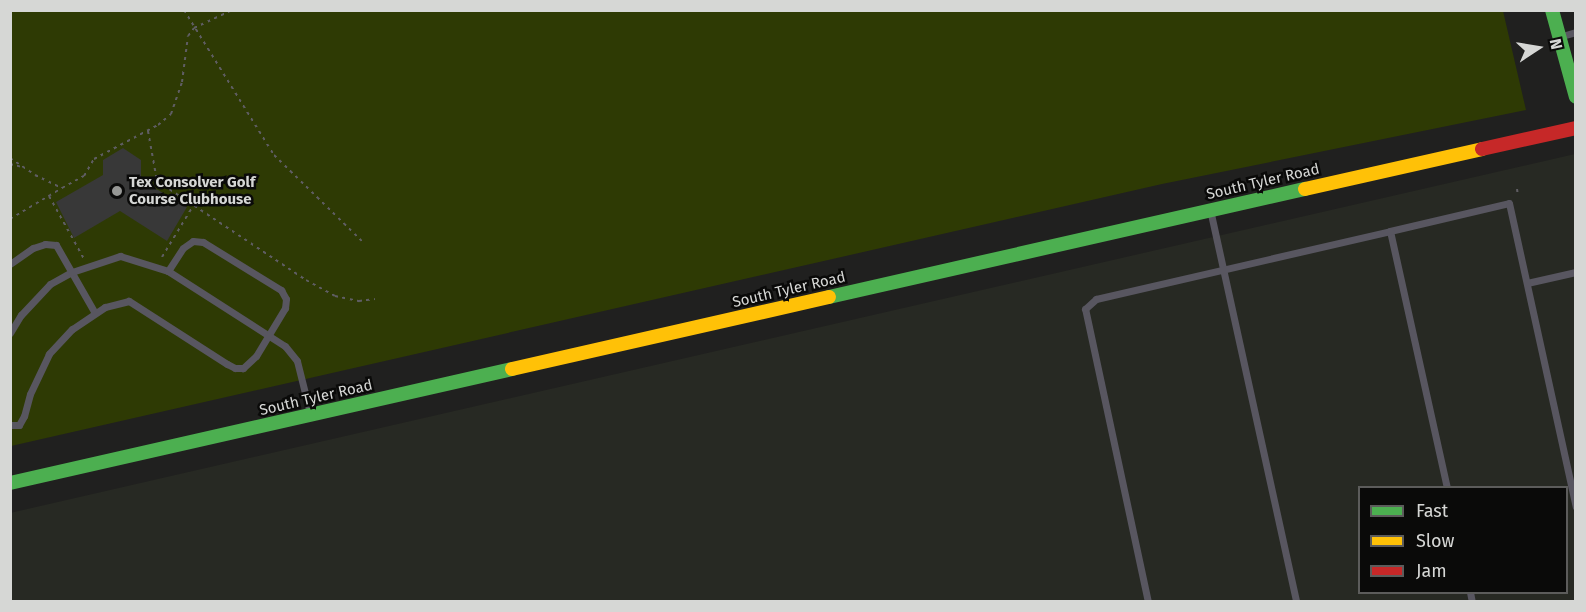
<!DOCTYPE html>
<style>
body{margin:0}
#map{position:relative;width:1586px;height:612px;overflow:hidden;background:#20201f;font-family:"Fira Sans",sans-serif}
div>[style]{position:absolute}
.built>*{inset:0;background:#272923}
.green>*{inset:0;background:#2e3a04}
.building>*{inset:0;background:#383838}
.path>*{height:2px;margin-top:-1px;transform-origin:0;background:repeating-linear-gradient(90deg,#5f5d63 0 3px,transparent 0 7.5px)}
.lane>*{height:7px;margin:-3.5px;padding:0 3.5px;transform-origin:3.5px;border-radius:3.5px;background:#585660}
.fast>*{height:14px;margin:-7px;padding:0 7px;transform-origin:7px;border-radius:7px;background:#4caf50}
.slow>*{height:14px;margin:-7px;padding:0 7px;transform-origin:7px;border-radius:7px;background:#ffc107}
.jam>*{height:14px;margin:-7px;padding:0 7px;transform-origin:7px;border-radius:7px;background:#c62828}
.dots>*{width:16px;height:16px;translate:-50% -50%;box-sizing:border-box;border:3px solid #0a0a09;border-radius:50%}
span{translate:-50% -50%;white-space:nowrap;text-align:center;line-height:1.15;-webkit-text-stroke:5px #0a0a09;paint-order:stroke}
.poi-label{font-size:15px;color:#d6d7d5;font-weight:700}
.left{translate:0 -50%;text-align:left}
.street-label{font-size:15px;color:#d6d7d5}
.frame{position:absolute;inset:0;border:12px solid #d6d7d5;pointer-events:none}
.legend{position:absolute;left:1358px;top:486px;width:210px;height:108px;box-sizing:border-box;background:#0a0a09;border:2px solid #5c5c5b;margin:0;padding:8px 10px;list-style:none;font-size:18px;color:#d6d7d5}
.legend li{display:flex;align-items:center;gap:12px;height:30px}
.legend b{width:30px;border:2px solid #5c5c5b}
.north{position:absolute;left:1508px;top:18px;width:60px;height:60px;-webkit-text-stroke:4px #0a0a09;paint-order:stroke;rotate:78deg;font-size:16px;font-weight:700;line-height:24px;text-align:center;color:#d6d7d5}
.north::after{content:'';display:block;margin:auto;width:21px;height:27px;background:#d6d7d5;clip-path:polygon(50% 0,100% 100%,50% 72%,0 100%)}
</style>
<div id="map">
<div class="built">
<div style="clip-path:polygon(evenodd,1575px 154px,1575px 601px,11px 601px,10px 513px,1575px 154px,1360px 488px,1566px 488px,1566px 592px,1360px 592px,1360px 488px)"></div>
</div>
<div class="green">
<div style="clip-path:polygon(10px 11px,1503px 11px,1526px 110px,1162px 184px,11px 446px)"></div>
</div>
<div class="building">
<div style="clip-path:polygon(123px 148px,141px 160px,141px 180px,187px 207px,167px 241px,120px 211px,74px 238px,56px 202px,103px 175px,103px 160px)"></div>
</div>
<div class="path">
<div style="left:184px;top:10px;width:171px;rotate:58.2deg"></div>
<div style="left:274px;top:155px;width:126px;rotate:44.4deg"></div>
<div style="left:148px;top:131px;width:51px;rotate:79.8deg"></div>
<div style="left:157px;top:181px;width:179px;rotate:33.6deg"></div>
<div style="left:306px;top:280px;width:33px;rotate:29deg"></div>
<div style="left:335px;top:296px;width:25px;rotate:12deg"></div>
<div style="left:359px;top:301px;width:16px;rotate:-7deg"></div>
<div style="left:10px;top:158px;width:30px;rotate:34deg"></div>
<div style="left:35px;top:175px;width:30px;rotate:26deg"></div>
<div style="left:62px;top:188px;width:25px;rotate:-29deg"></div>
<div style="left:84px;top:176px;width:20px;rotate:-60deg"></div>
<div style="left:94px;top:159px;width:72px;rotate:-28deg"></div>
<div style="left:158px;top:125px;width:17px;rotate:-40deg"></div>
<div style="left:171px;top:114px;width:34px;rotate:-71deg"></div>
<div style="left:182px;top:82px;width:46px;rotate:-82.6deg"></div>
<div style="left:188px;top:36px;width:10px;rotate:-53deg"></div>
<div style="left:194px;top:28px;width:42px;rotate:-25.3deg"></div>
<div style="left:10px;top:164px;width:12px;rotate:14deg"></div>
<div style="left:1517px;top:189px;width:7px;rotate:82deg"></div>
<div style="left:49px;top:196px;width:72px;rotate:60.9deg"></div>
<div style="left:10px;top:219px;width:61px;rotate:-30.8deg"></div>
<div style="left:162px;top:257px;width:60px;rotate:-58.7deg"></div>
</div>
<div class="lane">
<div style="left:1562px;top:36px;width:15px;rotate:-16deg"></div>
<div style="left:1211px;top:214px;width:397px;rotate:77.6deg"></div>
<div style="left:10px;top:264px;width:28px;rotate:-35deg"></div>
<div style="left:33px;top:248px;width:13px;rotate:-18deg"></div>
<div style="left:45px;top:244px;width:11px;rotate:5deg"></div>
<div style="left:56px;top:245px;width:78px;rotate:60.2deg"></div>
<div style="left:168px;top:271px;width:139px;rotate:32.7deg"></div>
<div style="left:285px;top:346px;width:19px;rotate:51deg"></div>
<div style="left:297px;top:361px;width:54px;rotate:76deg"></div>
<div style="left:1527px;top:283px;width:50px;rotate:-12.7deg"></div>
<div style="left:10px;top:333px;width:21px;rotate:-59deg"></div>
<div style="left:21px;top:315px;width:42px;rotate:-46.9deg"></div>
<div style="left:50px;top:284px;width:25px;rotate:-29deg"></div>
<div style="left:72px;top:272px;width:51px;rotate:-18.4deg"></div>
<div style="left:120px;top:256px;width:50px;rotate:17.4deg"></div>
<div style="left:168px;top:271px;width:27px;rotate:-57deg"></div>
<div style="left:183px;top:248px;width:12px;rotate:-35deg"></div>
<div style="left:193px;top:241px;width:10px;rotate:6deg"></div>
<div style="left:203px;top:242px;width:92px;rotate:31.6deg"></div>
<div style="left:281px;top:290px;width:10px;rotate:61deg"></div>
<div style="left:286px;top:299px;width:9px;rotate:96deg"></div>
<div style="left:285px;top:308px;width:56px;rotate:121.1deg"></div>
<div style="left:256px;top:356px;width:18px;rotate:137deg"></div>
<div style="left:243px;top:368px;width:8px;rotate:180deg"></div>
<div style="left:235px;top:368px;width:9px;rotate:-153deg"></div>
<div style="left:227px;top:364px;width:117px;rotate:-147.3deg"></div>
<div style="left:129px;top:301px;width:25px;rotate:166deg"></div>
<div style="left:105px;top:307px;width:40px;rotate:146deg"></div>
<div style="left:72px;top:329px;width:34px;rotate:133deg"></div>
<div style="left:49px;top:354px;width:44px;rotate:115.4deg"></div>
<div style="left:30px;top:394px;width:23px;rotate:105deg"></div>
<div style="left:24px;top:416px;width:10px;rotate:119deg"></div>
<div style="left:19px;top:425px;width:9px;rotate:180deg"></div>
<div style="left:1447px;top:488px;width:263px;rotate:-102.5deg"></div>
<div style="left:1390px;top:231px;width:122px;rotate:-13.2deg"></div>
<div style="left:1509px;top:203px;width:311px;rotate:77.6deg"></div>
<div style="left:1470px;top:592px;width:10px;rotate:79deg"></div>
<div style="left:1148px;top:602px;width:300px;rotate:-102.1deg"></div>
<div style="left:1085px;top:309px;width:15px;rotate:-42deg"></div>
<div style="left:1096px;top:299px;width:302px;rotate:-13deg"></div>
</div>
<div class="fast">
<div style="left:1552px;top:10px;width:90px;rotate:74.6deg"></div>
<div style="left:829px;top:297px;width:488px;rotate:-12.8deg"></div>
<div style="left:10px;top:483px;width:515px;rotate:-12.79deg"></div>
</div>
<div class="slow">
<div style="left:1305px;top:189px;width:181px;rotate:-12.7deg"></div>
<div style="left:512px;top:369px;width:325px;rotate:-12.8deg"></div>
</div>
<div class="jam">
<div style="left:1482px;top:149px;width:96px;rotate:-12.6deg"></div>
</div>
<div class="dots">
<div style="left:117px;top:191px;background:#969795"></div>
</div>
<div class="poi-label">
<span class="left" style="left:129px;top:191px">Tex Consolver Golf<br>Course Clubhouse</span>
</div>
<div class="street-label">
<span style="left:1263px;top:182px;rotate:-13deg">South Tyler Road</span>
<span style="left:789px;top:290px;rotate:-13deg">South Tyler Road</span>
<span style="left:316px;top:398px;rotate:-13deg">South Tyler Road</span>
</div>
<div class="frame"></div>
<ul class="legend">
<li><b style="height:8px;background:#4caf50"></b>Fast</li>
<li><b style="height:8px;background:#ffc107"></b>Slow</li>
<li><b style="height:8px;background:#c62828"></b>Jam</li>
</ul>
<div class="north">N</div>
</div>
